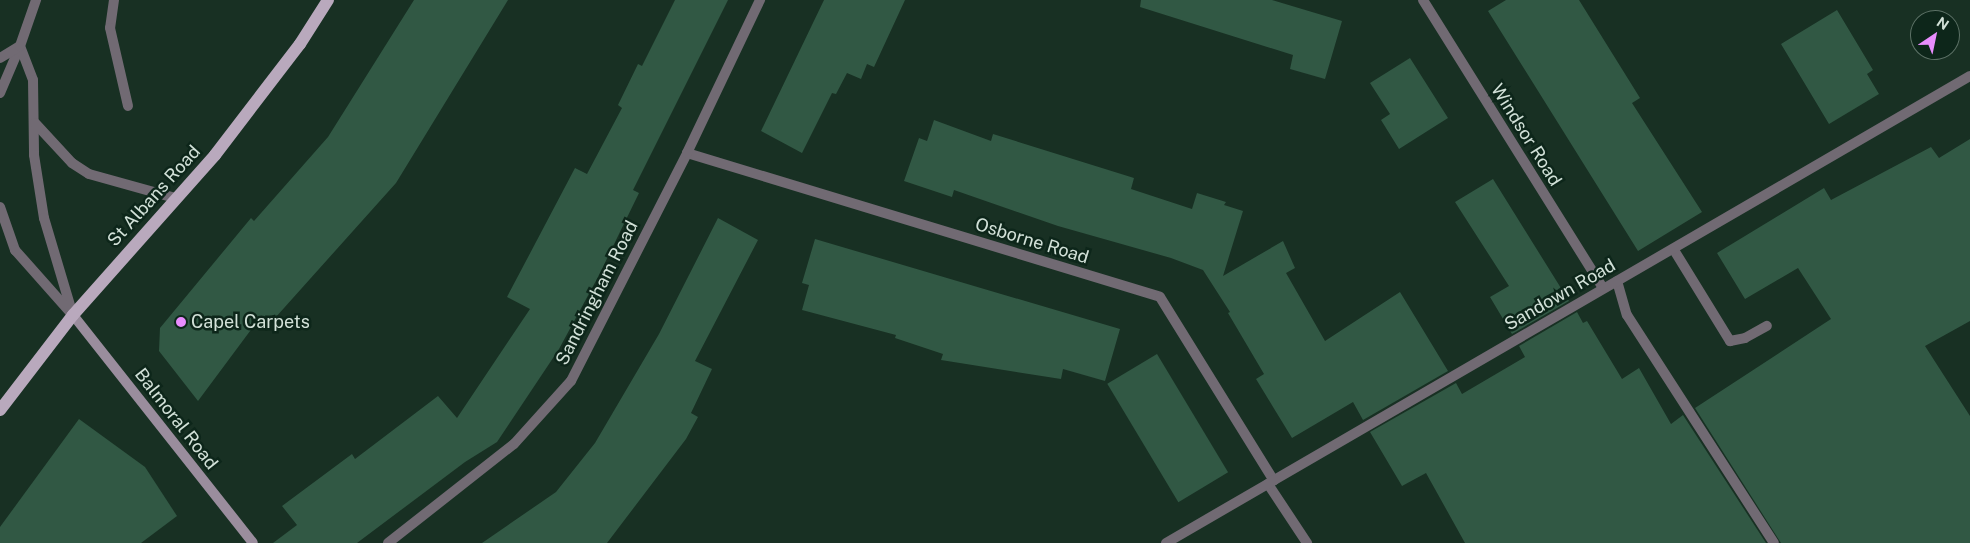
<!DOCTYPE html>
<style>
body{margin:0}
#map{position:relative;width:1970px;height:543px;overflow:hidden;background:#183023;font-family:"Public Sans",sans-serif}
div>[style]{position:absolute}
.building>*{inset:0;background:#315844;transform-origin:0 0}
.lane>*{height:10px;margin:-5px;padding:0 5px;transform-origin:5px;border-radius:5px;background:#716a73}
.street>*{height:10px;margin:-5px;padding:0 5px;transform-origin:5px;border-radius:5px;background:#716a73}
.secondary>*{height:10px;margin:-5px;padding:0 5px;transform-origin:5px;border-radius:5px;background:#9a8d9d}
.primary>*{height:12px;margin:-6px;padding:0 6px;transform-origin:6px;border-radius:6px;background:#b9a9bd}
.dots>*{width:14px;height:14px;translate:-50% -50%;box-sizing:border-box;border:2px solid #0d261a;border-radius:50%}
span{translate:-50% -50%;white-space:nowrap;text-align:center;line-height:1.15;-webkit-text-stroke:5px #0d261a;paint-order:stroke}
.street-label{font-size:18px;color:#d2e1d8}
.poi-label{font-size:18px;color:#d2e1d8}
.left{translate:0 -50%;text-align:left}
.north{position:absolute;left:1910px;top:10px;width:50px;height:50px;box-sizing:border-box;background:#0d261a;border:1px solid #5c7166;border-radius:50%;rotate:34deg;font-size:14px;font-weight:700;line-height:20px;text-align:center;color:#d2e1d8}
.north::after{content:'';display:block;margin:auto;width:18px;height:22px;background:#e98dfe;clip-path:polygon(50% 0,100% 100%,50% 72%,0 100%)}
</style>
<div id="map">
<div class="building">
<div style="clip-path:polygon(414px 0,508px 0,396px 183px,267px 327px,259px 319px,198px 401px,159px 351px,160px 328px,251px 218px,254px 221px,328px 137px)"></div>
<div style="clip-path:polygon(675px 0,728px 0,633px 190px,639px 193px,598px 277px,559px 349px,497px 442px,465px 462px,357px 543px,273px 543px,297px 525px,282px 506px,352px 454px,355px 459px,438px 396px,457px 418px,530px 309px,507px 297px,575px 168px,587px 174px,622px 108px,618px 105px,638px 64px,642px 66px)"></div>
<div style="clip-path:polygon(824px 0,905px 0,874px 67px,867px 64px,861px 79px,847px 73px,836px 94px,832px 93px,802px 153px,761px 131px)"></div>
<div style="clip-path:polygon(1141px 0,1272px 0,1342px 21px,1325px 79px,1290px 69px,1293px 55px,1140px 7px)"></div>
<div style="clip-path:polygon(1506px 0,1579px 0,1640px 98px,1632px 103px,1702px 212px,1638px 251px,1488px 11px)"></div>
<div style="clip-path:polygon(1837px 10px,1873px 70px,1867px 74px,1879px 94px,1829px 124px,1781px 44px)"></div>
<div style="clip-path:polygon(1410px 58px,1448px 118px,1399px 149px,1381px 120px,1390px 114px,1370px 83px)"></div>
<div style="clip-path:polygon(934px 120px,991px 141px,993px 134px,1134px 178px,1131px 189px,1192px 209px,1197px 193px,1226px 202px,1224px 205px,1243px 211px,1223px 276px,1283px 241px,1295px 268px,1286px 273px,1325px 341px,1400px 292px,1448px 371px,1363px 420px,1353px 402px,1292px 438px,1256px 379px,1264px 374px,1228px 313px,1230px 312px,1203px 270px,1171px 258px,1058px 226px,954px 190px,952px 197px,904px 181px,919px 138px,927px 141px)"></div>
<div style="clip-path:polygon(1970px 139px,1970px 321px,1925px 346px,1970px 416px,1970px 543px,1781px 543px,1695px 408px,1831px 319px,1798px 268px,1745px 299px,1717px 253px,1824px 188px,1831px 200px,1931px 147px,1939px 158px)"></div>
<div style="clip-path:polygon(1493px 179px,1569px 301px,1512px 334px,1490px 297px,1509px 286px,1455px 202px)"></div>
<div style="clip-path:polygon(718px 218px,758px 240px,695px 361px,712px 369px,691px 413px,698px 417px,686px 439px,607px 543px,482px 543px,556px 492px,595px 443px,659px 334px)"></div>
<div style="clip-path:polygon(815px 239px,1120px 329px,1105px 381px,1063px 369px,1061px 379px,941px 360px,943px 354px,895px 338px,896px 335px,802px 310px,809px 285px,802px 283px)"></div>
<div style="clip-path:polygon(1577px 312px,1583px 323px,1587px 321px,1622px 379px,1639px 368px,1671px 424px,1683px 415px,1766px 543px,1465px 543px,1426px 473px,1402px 486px,1370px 432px,1456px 383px,1462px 394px,1525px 357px,1519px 346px)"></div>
<div style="left:1157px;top:354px;width:138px;height:58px;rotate:59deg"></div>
<div style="clip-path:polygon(79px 419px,145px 467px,177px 516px,141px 543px,0 543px,0 527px)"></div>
</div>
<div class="lane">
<div style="left:114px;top:0;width:28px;rotate:98deg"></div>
<div style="left:110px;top:28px;width:80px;rotate:77deg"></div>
<div style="left:0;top:93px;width:51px;rotate:-66.9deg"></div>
<div style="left:1674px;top:250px;width:107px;rotate:58.4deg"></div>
<div style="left:1730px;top:341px;width:15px;rotate:-11deg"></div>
<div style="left:1745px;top:338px;width:25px;rotate:-29deg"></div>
<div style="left:1617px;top:281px;width:35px;rotate:74deg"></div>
<div style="left:1627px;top:315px;width:271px;rotate:57.2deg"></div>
<div style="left:1268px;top:484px;width:71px;rotate:56.5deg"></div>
</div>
<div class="street">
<div style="left:1423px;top:0;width:338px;rotate:58deg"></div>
<div style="left:20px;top:46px;width:36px;rotate:69deg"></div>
<div style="left:33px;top:80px;width:75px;rotate:89.2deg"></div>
<div style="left:34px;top:155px;width:64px;rotate:81deg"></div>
<div style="left:44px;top:218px;width:101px;rotate:73.4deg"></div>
<div style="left:0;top:58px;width:23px;rotate:-31deg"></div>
<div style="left:20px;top:46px;width:49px;rotate:-70.8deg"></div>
<div style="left:35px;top:123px;width:54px;rotate:47.2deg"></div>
<div style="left:72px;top:163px;width:20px;rotate:33deg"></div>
<div style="left:89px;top:174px;width:89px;rotate:15.6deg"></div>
<div style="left:687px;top:153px;width:494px;rotate:16.9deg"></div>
<div style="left:1160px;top:297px;width:216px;rotate:58.2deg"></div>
<div style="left:0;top:207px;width:46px;rotate:70.8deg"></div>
<div style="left:15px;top:250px;width:83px;rotate:48.4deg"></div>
<div style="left:388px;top:543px;width:160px;rotate:-38.2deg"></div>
<div style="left:514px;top:444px;width:85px;rotate:-47.9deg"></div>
<div style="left:571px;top:381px;width:256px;rotate:-63deg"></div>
<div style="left:687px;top:153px;width:170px;rotate:-64.5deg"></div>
<div style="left:1166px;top:543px;width:930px;rotate:-30.15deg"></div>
</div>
<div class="secondary">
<div style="left:73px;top:315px;width:290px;rotate:51.7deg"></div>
</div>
<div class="primary">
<div style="left:0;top:410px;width:120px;rotate:-52.5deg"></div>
<div style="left:73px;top:315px;width:214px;rotate:-48.4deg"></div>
<div style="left:215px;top:155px;width:140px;rotate:-52.6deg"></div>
<div style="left:300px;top:44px;width:52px;rotate:-57.5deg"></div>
</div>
<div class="dots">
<div style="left:181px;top:322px;background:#e98dfe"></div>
</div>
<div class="street-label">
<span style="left:1526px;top:135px;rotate:58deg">Windsor Road</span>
<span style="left:154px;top:196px;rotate:-48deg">St Albans Road</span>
<span style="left:1032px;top:241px;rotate:17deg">Osborne Road</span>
<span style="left:597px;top:293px;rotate:-63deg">Sandringham Road</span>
<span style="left:1560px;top:295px;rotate:-30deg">Sandown Road</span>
<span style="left:176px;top:419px;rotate:52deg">Balmoral Road</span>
</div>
<div class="poi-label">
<span class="left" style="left:191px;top:322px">Capel Carpets</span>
</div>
<div class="north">N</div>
</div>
